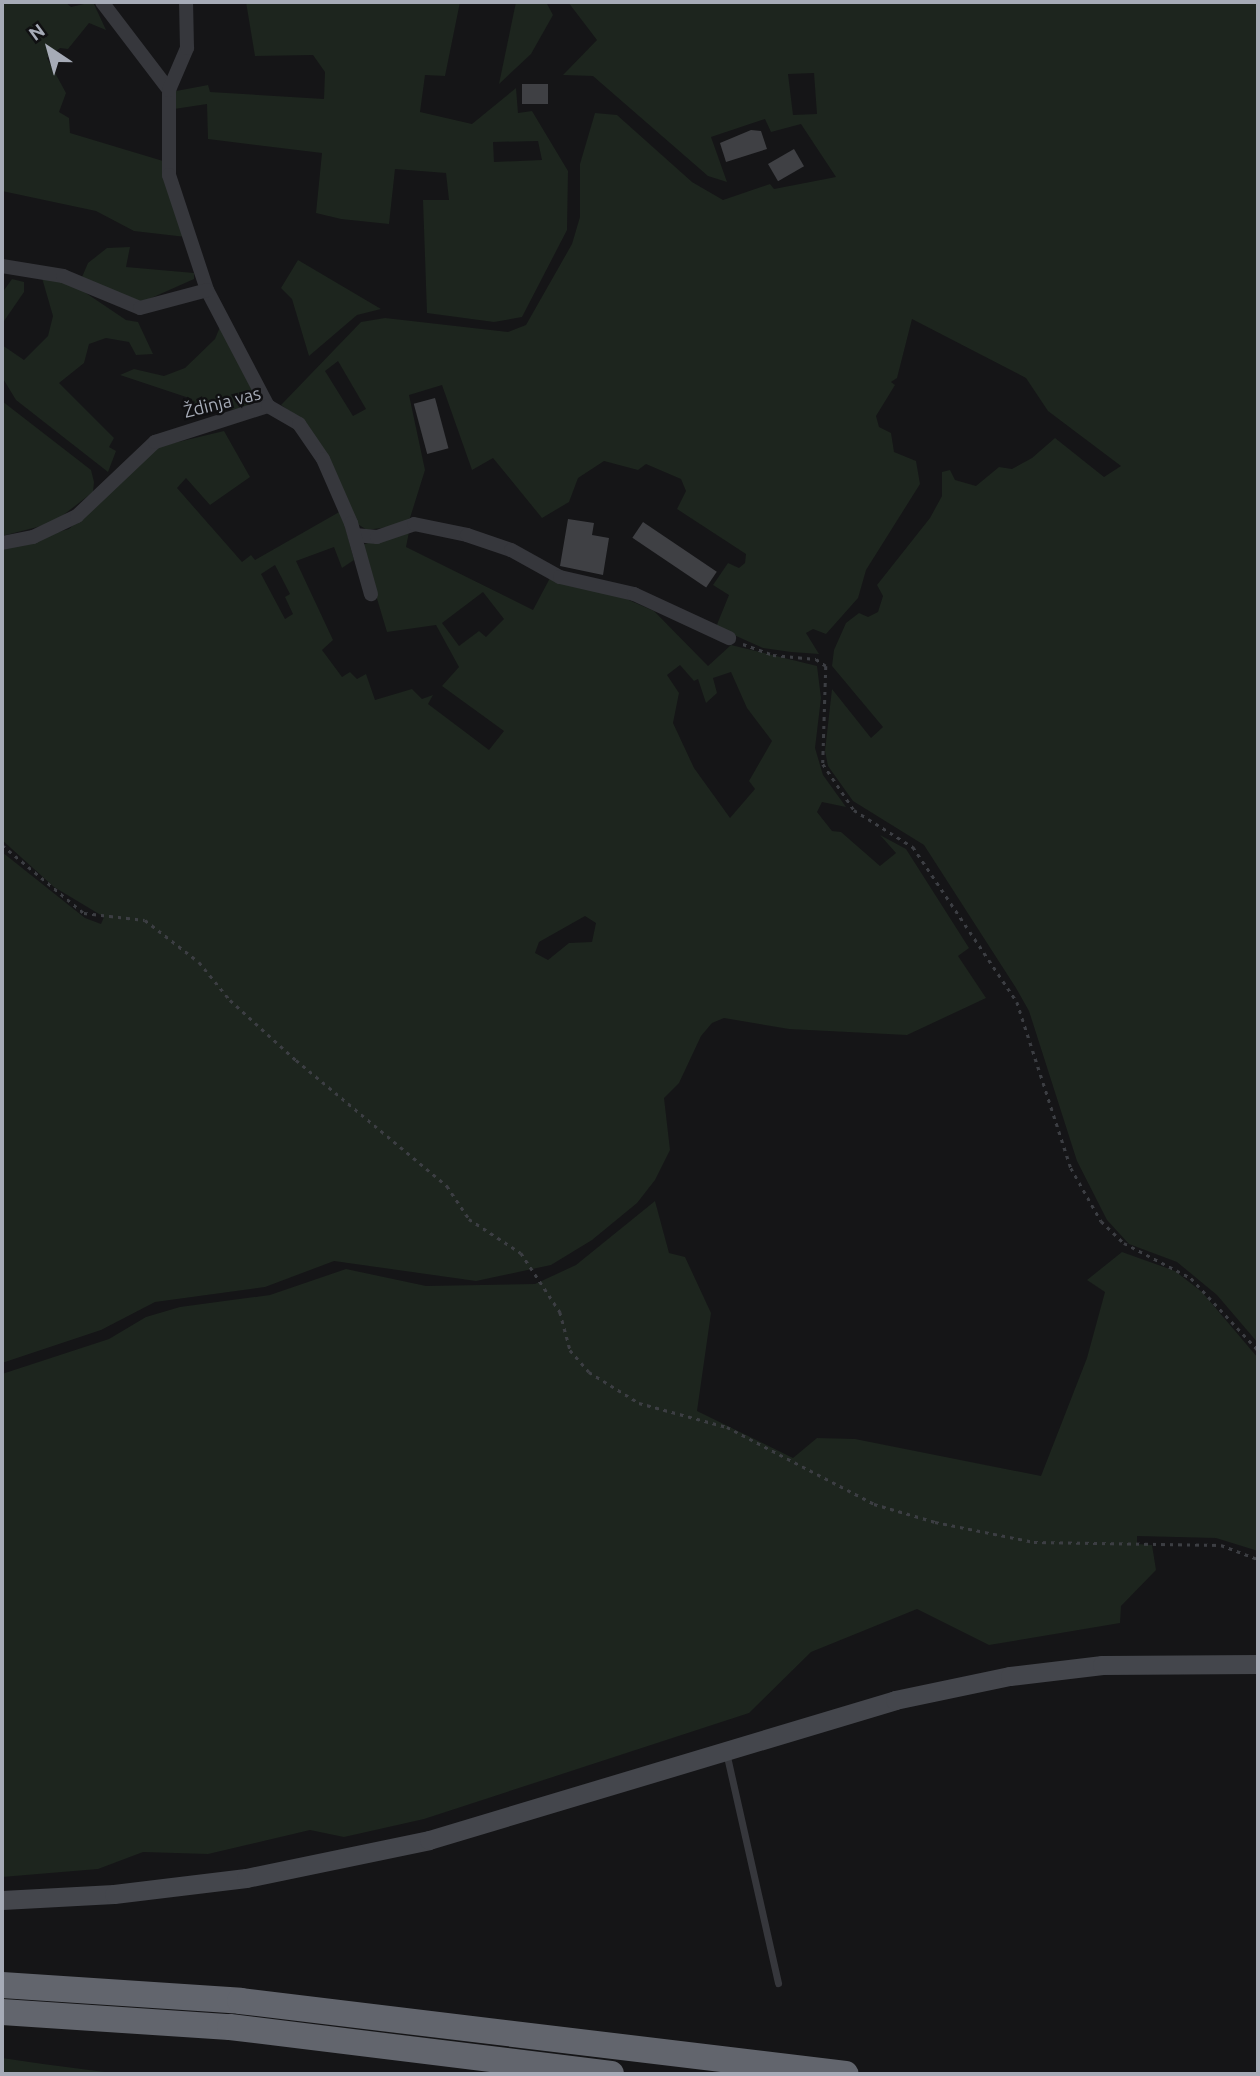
<!DOCTYPE html>
<meta charset="utf-8">
<style>
body{margin:0}
#map{position:relative;width:1260px;height:2076px;overflow:hidden;background:#151517;font-family:Ubuntu,sans-serif}
div>[style]{position:absolute}
.green>*{inset:0;background:#1d251e}
.building>*{inset:0;background:#3f4044;transform-origin:0 0}
.path>*{height:2.5px;margin-top:-1.25px;transform-origin:0;background:repeating-linear-gradient(90deg,#3c3e43 0 3.5px,transparent 0 8.5px)}
.service>*{height:7px;margin:-3.5px;padding:0 3.5px;transform-origin:3.5px;border-radius:3.5px;background:#36373c}
.minor>*{height:14px;margin:-7px;padding:0 7px;transform-origin:7px;border-radius:7px;background:#36373c}
.secondary>*{height:19px;margin:-9.5px;padding:0 9.5px;transform-origin:9.5px;border-radius:9.5px;background:#44464c}
.motorway>*{height:26px;margin:-13px;padding:0 13px;transform-origin:13px;border-radius:13px;background:#62656d}
span{translate:-50% -50%;white-space:nowrap;text-align:center;line-height:1.15;-webkit-text-stroke:5px #101012;paint-order:stroke}
.street-label{font-size:18px;color:#a6abb7}
.frame{position:absolute;inset:0;border:4px solid #a6abb7;pointer-events:none}
.north{position:absolute;left:14px;top:14px;width:70px;height:70px;-webkit-text-stroke:5px #101012;paint-order:stroke;rotate:324deg;font-size:19px;font-weight:700;line-height:28px;text-align:center;color:#a6abb7}
.north::after{content:'';display:block;margin:auto;width:24px;height:32px;background:#a6abb7;clip-path:polygon(50% 0,100% 100%,50% 72%,0 100%)}
</style>
<div id="map">
<div class="green">
<div style="clip-path:polygon(2px 2px,65px 2px,71px 7px,93px 2px,106px 30px,89px 23px,68px 49px,60px 48px,47px 58px,66px 93px,59px 112px,69px 118px,70px 133px,163px 161px,186px 237px,134px 231px,96px 211px,2px 191px)"></div>
<div style="clip-path:polygon(evenodd,246px 2px,460px 2px,445px 76px,425px 75px,420px 112px,472px 124px,516px 88px,518px 113px,532px 111px,568px 171px,567px 230px,522px 317px,494px 322px,427px 313px,423px 200px,449px 200px,446px 173px,395px 169px,389px 224px,341px 219px,316px 213px,322px 153px,208px 139px,207px 104px,174px 109px,171px 92px,208px 85px,210px 92px,324px 99px,325px 72px,313px 55px,255px 56px,246px 2px,538px 141px,542px 160px,494px 162px,493px 142px,538px 141px)"></div>
<div style="clip-path:polygon(516px 2px,546px 2px,553px 15px,531px 54px,499px 84px)"></div>
<div style="clip-path:polygon(evenodd,568px 2px,1258px 2px,1258px 1343px,1217px 1295px,1177px 1262px,1129px 1244px,1107px 1220px,1077px 1161px,1029px 1011px,1016px 988px,924px 845px,853px 801px,828px 766px,825px 751px,832px 689px,871px 738px,883px 727px,832px 666px,834px 650px,846px 623px,859px 613px,868px 617px,878px 612px,883px 596px,877px 585px,930px 518px,942px 496px,942px 472px,950px 470px,955px 480px,976px 486px,999px 467px,1012px 469px,1032px 458px,1055px 438px,1104px 477px,1121px 466px,1048px 411px,1026px 378px,912px 319px,897px 378px,891px 382px,895px 385px,876px 416px,879px 427px,891px 433px,894px 452px,916px 461px,920px 484px,866px 570px,858px 598px,826px 634px,813px 629px,806px 633px,819px 654px,791px 652px,763px 648px,716px 627px,729px 595px,713px 585px,728px 563px,739px 568px,745px 563px,746px 554px,677px 509px,686px 491px,681px 479px,646px 464px,638px 470px,604px 461px,578px 478px,569px 502px,542px 518px,493px 458px,472px 470px,442px 385px,409px 395px,425px 470px,410px 518px,395px 526px,367px 530px,356px 523px,298px 417px,281px 405px,361px 322px,385px 318px,508px 332px,526px 325px,572px 244px,580px 217px,580px 164px,595px 113px,617px 115px,692px 182px,723px 200px,770px 184px,774px 189px,836px 177px,801px 124px,771px 132px,765px 119px,711px 137px,727px 182px,708px 176px,593px 76px,563px 75px,597px 40px,568px 2px,814px 73px,817px 114px,793px 115px,788px 74px,814px 73px,568px 2px,338px 361px,366px 409px,353px 416px,325px 371px,338px 361px)"></div>
<div style="clip-path:polygon(130px 247px,126px 267px,194px 273px,194px 279px,140px 303px,82px 277px,88px 263px,107px 248px)"></div>
<div style="clip-path:polygon(298px 260px,381px 309px,357px 315px,309px 356px,292px 299px,281px 288px)"></div>
<div style="clip-path:polygon(42px 278px,71px 283px,126px 320px,138px 322px,153px 354px,136px 355px,129px 342px,106px 338px,89px 344px,84px 363px,59px 383px,114px 438px,109px 447px,116px 451px,108px 472px,16px 400px,2px 377px,2px 345px,24px 360px,48px 336px,53px 316px)"></div>
<div style="clip-path:polygon(12px 279px,24px 282px,24px 292px,2px 324px,2px 293px)"></div>
<div style="clip-path:polygon(220px 327px,255px 396px,250px 410px,190px 408px,192px 399px,120px 375px,134px 369px,164px 376px,185px 368px,215px 339px)"></div>
<div style="clip-path:polygon(2px 401px,91px 470px,94px 482px,93px 492px,53px 523px,2px 536px)"></div>
<div style="clip-path:polygon(evenodd,224px 431px,250px 477px,210px 505px,186px 478px,177px 488px,242px 562px,251px 555px,255px 560px,341px 511px,354px 560px,342px 568px,334px 547px,296px 561px,333px 640px,322px 650px,342px 677px,350px 672px,357px 679px,366px 674px,375px 700px,412px 689px,422px 699px,433px 695px,428px 704px,489px 750px,504px 731px,442px 686px,459px 667px,436px 625px,387px 632px,361px 545px,409px 532px,406px 547px,533px 610px,550px 578px,622px 597px,654px 611px,708px 666px,731px 645px,817px 666px,821px 698px,815px 748px,823px 775px,846px 807px,822px 802px,817px 812px,832px 831px,841px 832px,880px 866px,896px 853px,880px 835px,906px 849px,969px 948px,958px 956px,986px 998px,907px 1035px,789px 1029px,724px 1018px,712px 1023px,701px 1036px,679px 1083px,664px 1098px,670px 1150px,655px 1180px,637px 1203px,592px 1240px,551px 1265px,476px 1281px,334px 1261px,265px 1287px,155px 1302px,101px 1330px,2px 1363px,2px 852px,85px 918px,101px 924px,104px 917px,54px 887px,2px 840px,2px 547px,69px 529px,157px 447px,224px 431px,275px 565px,290px 594px,285px 597px,293px 614px,285px 619px,261px 574px,275px 565px,224px 431px,483px 592px,504px 619px,486px 637px,479px 631px,459px 646px,442px 623px,483px 592px,224px 431px,680px 665px,694px 681px,698px 679px,706px 703px,717px 693px,713px 678px,731px 672px,747px 708px,772px 741px,749px 781px,755px 789px,730px 818px,694px 768px,673px 723px,679px 693px,667px 675px,680px 665px,224px 431px,585px 916px,596px 923px,592px 942px,569px 943px,548px 960px,535px 953px,539px 942px,585px 916px)"></div>
<div style="clip-path:polygon(655px 1201px,669px 1253px,685px 1257px,711px 1313px,697px 1411px,793px 1458px,817px 1438px,855px 1439px,1041px 1476px,1087px 1358px,1105px 1292px,1087px 1280px,1122px 1252px,1175px 1271px,1202px 1292px,1258px 1358px,1258px 1551px,1216px 1538px,1137px 1536px,1137px 1544px,1152px 1545px,1156px 1570px,1121px 1606px,1120px 1623px,989px 1645px,917px 1609px,811px 1652px,749px 1713px,424px 1819px,344px 1837px,310px 1830px,208px 1854px,143px 1852px,98px 1869px,2px 1877px,2px 1374px,109px 1339px,146px 1317px,180px 1307px,270px 1295px,346px 1269px,426px 1286px,535px 1284px,576px 1265px)"></div>
<div style="clip-path:polygon(2px 2058px,43px 2064px,120px 2074px,2px 2074px)"></div>
</div>
<div class="building">
<div style="left:522px;top:84px;width:26px;height:20px"></div>
<div style="clip-path:polygon(751px 130px,761px 131px,767px 149px,726px 162px,720px 143px)"></div>
<div style="left:794px;top:149px;width:20px;height:30px;rotate:60deg"></div>
<div style="left:435px;top:398px;width:52px;height:22px;rotate:75deg"></div>
<div style="clip-path:polygon(568px 519px,594px 523px,592px 535px,609px 538px,603px 575px,560px 566px)"></div>
<div style="left:643px;top:522px;width:89px;height:19px;rotate:34deg"></div>
</div>
<div class="path">
<div style="left:743px;top:644px;width:32px;rotate:20deg"></div>
<div style="left:773px;top:655px;width:43px;rotate:5.3deg"></div>
<div style="left:816px;top:659px;width:12px;rotate:35deg"></div>
<div style="left:826px;top:666px;width:98px;rotate:91.8deg"></div>
<div style="left:823px;top:764px;width:55px;rotate:56deg"></div>
<div style="left:854px;top:810px;width:70px;rotate:32.1deg"></div>
<div style="left:913px;top:847px;width:187px;rotate:56.1deg"></div>
<div style="left:1017px;top:1002px;width:175px;rotate:72deg"></div>
<div style="left:1071px;top:1168px;width:61px;rotate:60.5deg"></div>
<div style="left:1101px;top:1221px;width:32px;rotate:44deg"></div>
<div style="left:1124px;top:1243px;width:76px;rotate:27.6deg"></div>
<div style="left:1191px;top:1278px;width:98px;rotate:47.1deg"></div>
<div style="left:2px;top:845px;width:107px;rotate:39.7deg"></div>
<div style="left:84px;top:913px;width:61px;rotate:6.5deg"></div>
<div style="left:145px;top:920px;width:68px;rotate:37.9deg"></div>
<div style="left:199px;top:962px;width:49px;rotate:50.8deg"></div>
<div style="left:230px;top:1000px;width:89px;rotate:42.3deg"></div>
<div style="left:296px;top:1060px;width:197px;rotate:39.8deg"></div>
<div style="left:447px;top:1186px;width:40px;rotate:56deg"></div>
<div style="left:469px;top:1219px;width:62px;rotate:33.2deg"></div>
<div style="left:521px;top:1253px;width:71px;rotate:56.5deg"></div>
<div style="left:560px;top:1312px;width:39px;rotate:75deg"></div>
<div style="left:570px;top:1350px;width:29px;rotate:49deg"></div>
<div style="left:589px;top:1372px;width:59px;rotate:31.8deg"></div>
<div style="left:639px;top:1403px;width:91px;rotate:15.3deg"></div>
<div style="left:727px;top:1427px;width:166px;rotate:27.6deg"></div>
<div style="left:874px;top:1504px;width:64px;rotate:16.4deg"></div>
<div style="left:935px;top:1522px;width:101px;rotate:11.4deg"></div>
<div style="left:1034px;top:1542px;width:187px;rotate:0.9deg"></div>
<div style="left:1221px;top:1545px;width:40px;rotate:21deg"></div>
</div>
<div class="service">
<div style="left:726px;top:1752px;width:237px;rotate:77.3deg"></div>
</div>
<div class="minor">
<div style="left:102px;top:2px;width:111px;rotate:52.7deg"></div>
<div style="left:169px;top:90px;width:85px;rotate:90deg"></div>
<div style="left:169px;top:175px;width:121px;rotate:71.7deg"></div>
<div style="left:207px;top:290px;width:131px;rotate:62.3deg"></div>
<div style="left:169px;top:90px;width:46px;rotate:-66.8deg"></div>
<div style="left:187px;top:48px;width:46px;rotate:-91.2deg"></div>
<div style="left:2px;top:266px;width:62px;rotate:9.3deg"></div>
<div style="left:63px;top:276px;width:83px;rotate:22.6deg"></div>
<div style="left:140px;top:308px;width:69px;rotate:-15deg"></div>
<div style="left:355px;top:535px;width:22px;rotate:5deg"></div>
<div style="left:377px;top:537px;width:39px;rotate:-19deg"></div>
<div style="left:414px;top:524px;width:54px;rotate:11.7deg"></div>
<div style="left:467px;top:535px;width:46px;rotate:18.8deg"></div>
<div style="left:511px;top:550px;width:56px;rotate:28.9deg"></div>
<div style="left:560px;top:577px;width:76px;rotate:12.9deg"></div>
<div style="left:634px;top:594px;width:105px;rotate:24.9deg"></div>
<div style="left:2px;top:543px;width:32px;rotate:-11deg"></div>
<div style="left:33px;top:537px;width:49px;rotate:-25.5deg"></div>
<div style="left:77px;top:516px;width:108px;rotate:-43.5deg"></div>
<div style="left:155px;top:442px;width:119px;rotate:-17.7deg"></div>
<div style="left:268px;top:406px;width:36px;rotate:30deg"></div>
<div style="left:299px;top:424px;width:42px;rotate:55.6deg"></div>
<div style="left:323px;top:459px;width:70px;rotate:66.4deg"></div>
<div style="left:351px;top:523px;width:74px;rotate:74.3deg"></div>
</div>
<div class="secondary">
<div style="left:2px;top:1900px;width:112px;rotate:-3.1deg"></div>
<div style="left:114px;top:1894px;width:133px;rotate:-6.9deg"></div>
<div style="left:246px;top:1878px;width:187px;rotate:-11.7deg"></div>
<div style="left:429px;top:1840px;width:487px;rotate:-16.7deg"></div>
<div style="left:895px;top:1700px;width:117px;rotate:-11.8deg"></div>
<div style="left:1010px;top:1676px;width:93px;rotate:-6.8deg"></div>
<div style="left:1102px;top:1665px;width:156px;rotate:-0.4deg"></div>
</div>
<div class="motorway">
<div style="left:2px;top:1985px;width:239px;rotate:3.8deg"></div>
<div style="left:240px;top:2001px;width:610px;rotate:6.87deg"></div>
<div style="left:2px;top:2012px;width:228px;rotate:3.8deg"></div>
<div style="left:230px;top:2027px;width:384px;rotate:7deg"></div>
</div>
<div class="street-label">
<span style="left:222px;top:402px;rotate:-14deg">Ždinja vas</span>
</div>
<div class="frame"></div>
<div class="north">N</div>
</div>
